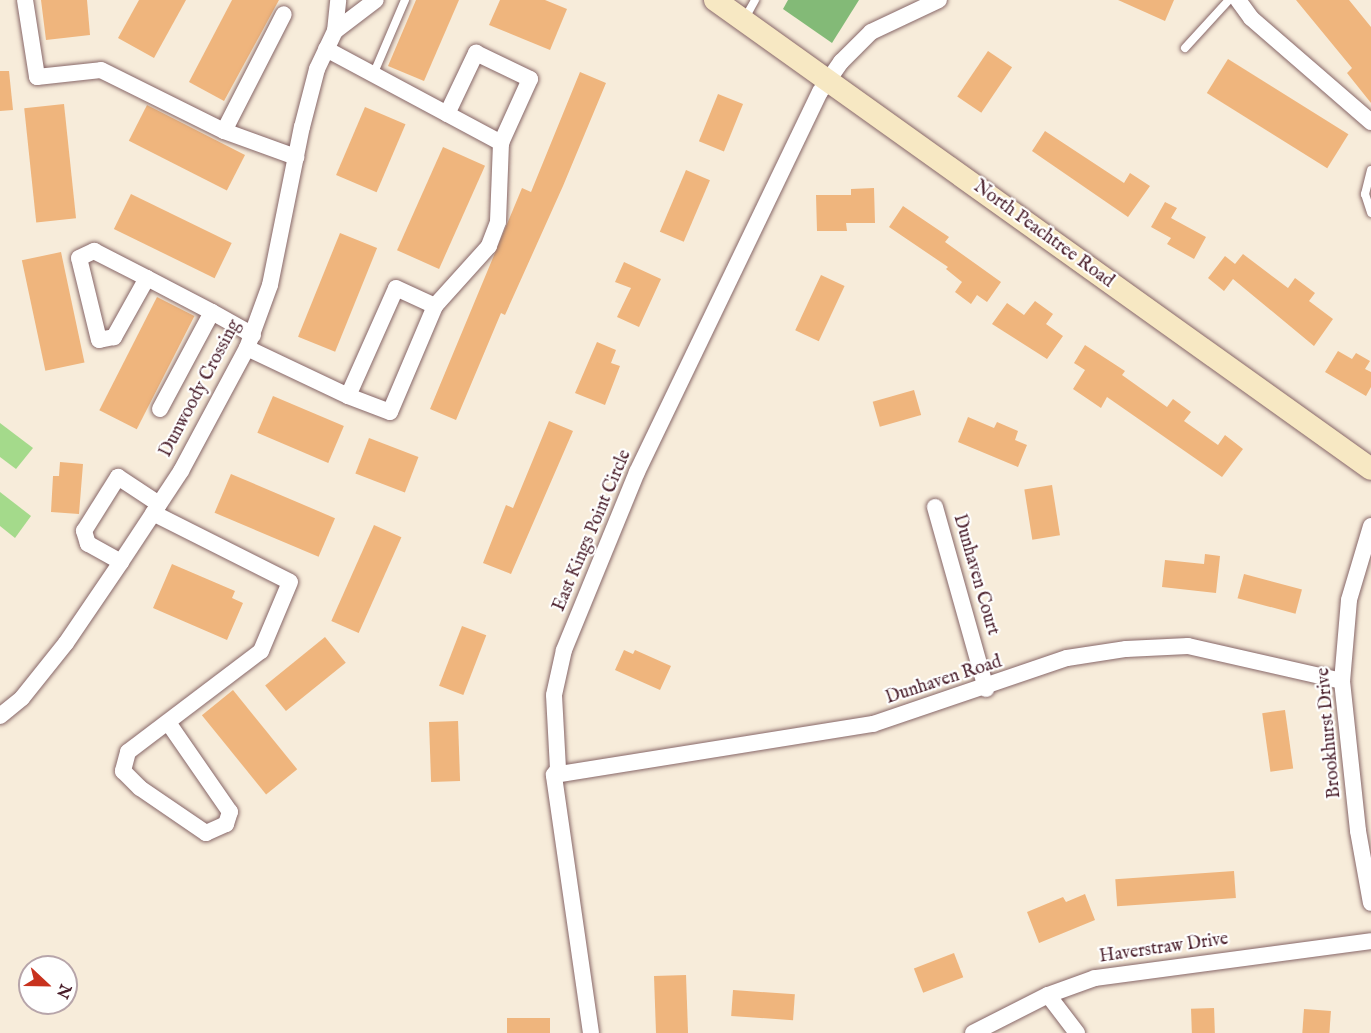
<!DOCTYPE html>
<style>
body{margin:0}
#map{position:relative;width:1371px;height:1033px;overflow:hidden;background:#f7ecda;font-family:"IM FELL English",serif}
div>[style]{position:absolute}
.green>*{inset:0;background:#a4da8b}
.forest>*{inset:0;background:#83ba77}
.building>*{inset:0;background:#efb57d;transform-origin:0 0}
.roads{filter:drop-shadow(0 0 2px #876768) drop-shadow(0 0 2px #876768)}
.lane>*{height:8px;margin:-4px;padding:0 4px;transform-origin:4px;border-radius:4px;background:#fff}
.street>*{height:16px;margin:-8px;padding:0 8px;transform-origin:8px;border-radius:8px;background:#fff}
.secondary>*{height:22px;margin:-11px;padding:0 11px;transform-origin:11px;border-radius:11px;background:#f7e8c3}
span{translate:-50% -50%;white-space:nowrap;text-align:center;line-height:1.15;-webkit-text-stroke:4.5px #fff;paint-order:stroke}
.street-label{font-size:18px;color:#4a1f2b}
.north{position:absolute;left:18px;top:955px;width:60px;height:60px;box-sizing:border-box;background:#fff;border:2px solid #b7a5aa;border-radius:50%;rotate:112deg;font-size:16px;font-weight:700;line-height:24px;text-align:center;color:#4a1f2b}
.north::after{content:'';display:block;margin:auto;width:21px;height:27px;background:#c8321e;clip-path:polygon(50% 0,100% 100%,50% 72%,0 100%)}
</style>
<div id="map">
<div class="green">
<div style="clip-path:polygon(0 423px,33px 448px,16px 469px,0 457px)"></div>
<div style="clip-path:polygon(0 492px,31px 516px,15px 538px,0 526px)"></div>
</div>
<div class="forest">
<div style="clip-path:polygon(788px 0,859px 0,832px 43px,783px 9px)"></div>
</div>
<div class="building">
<div style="clip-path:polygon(41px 0,87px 0,90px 35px,46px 40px)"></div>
<div style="clip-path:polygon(139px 0,186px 0,154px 58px,118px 38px)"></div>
<div style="clip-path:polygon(232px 0,279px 0,224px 101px,189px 82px)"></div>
<div style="clip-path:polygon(416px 0,459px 0,424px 81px,388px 66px)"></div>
<div style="clip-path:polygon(500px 0,545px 0,567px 9px,550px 50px,489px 25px)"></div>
<div style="clip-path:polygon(1118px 0,1174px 0,1165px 21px)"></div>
<div style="clip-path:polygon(1296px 0,1349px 0,1371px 27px,1371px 103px,1347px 73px,1352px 68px)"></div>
<div style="left:988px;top:51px;width:29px;height:55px;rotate:34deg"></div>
<div style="left:1228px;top:59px;width:142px;height:40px;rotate:32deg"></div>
<div style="clip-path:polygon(0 71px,9px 71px,13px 110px,0 111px)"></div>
<div style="clip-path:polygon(580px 72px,606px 83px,563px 186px,505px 315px,501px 313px,456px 420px,430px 409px,522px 188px,531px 192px)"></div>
<div style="left:718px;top:94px;width:27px;height:51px;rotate:22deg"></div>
<div style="left:64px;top:104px;width:115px;height:40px;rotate:84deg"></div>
<div style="left:147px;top:105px;width:110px;height:40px;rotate:27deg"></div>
<div style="left:365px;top:107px;width:44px;height:74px;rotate:23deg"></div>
<div style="clip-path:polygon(1045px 131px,1124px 183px,1130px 173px,1150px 186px,1128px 217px,1032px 151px)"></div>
<div style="left:443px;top:147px;width:46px;height:113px;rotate:24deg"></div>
<div style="left:686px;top:170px;width:26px;height:67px;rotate:23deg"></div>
<div style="clip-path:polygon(874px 188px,875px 223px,846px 223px,847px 231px,817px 231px,816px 195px,851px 195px,851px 189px)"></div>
<div style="left:131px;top:194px;width:112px;height:39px;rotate:26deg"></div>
<div style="clip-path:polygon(1165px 202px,1177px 208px,1171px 218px,1206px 237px,1194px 259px,1167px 244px,1171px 238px,1151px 227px)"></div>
<div style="clip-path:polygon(903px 206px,949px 237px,945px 242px,1001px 282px,987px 302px,977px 295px,971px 304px,955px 292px,962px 282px,946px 269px,948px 267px,889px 227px)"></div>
<div style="left:340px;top:233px;width:40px;height:112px;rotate:22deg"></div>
<div style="left:61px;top:252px;width:113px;height:40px;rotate:78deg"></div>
<div style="clip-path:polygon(1243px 254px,1288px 288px,1295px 278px,1315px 293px,1309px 301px,1333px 319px,1314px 346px,1233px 279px,1224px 291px,1208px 278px,1225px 256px,1235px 264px)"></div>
<div style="clip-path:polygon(624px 262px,661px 279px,639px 327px,617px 317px,631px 288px,615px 282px)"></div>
<div style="left:821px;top:275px;width:26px;height:61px;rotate:25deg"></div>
<div style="left:157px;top:297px;width:42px;height:127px;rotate:27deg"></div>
<div style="clip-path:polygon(1035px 301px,1053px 314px,1046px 324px,1063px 336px,1047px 359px,992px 324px,1007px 303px,1024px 315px)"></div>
<div style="clip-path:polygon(597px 342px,616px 350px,611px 363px,620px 366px,605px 405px,575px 393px)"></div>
<div style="clip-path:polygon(1085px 345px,1125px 371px,1122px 375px,1167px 407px,1173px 399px,1191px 412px,1184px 421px,1218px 445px,1225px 435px,1243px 449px,1222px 477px,1107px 397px,1101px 408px,1073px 389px,1085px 370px,1074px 363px)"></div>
<div style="clip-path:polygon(1338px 351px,1352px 359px,1356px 353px,1370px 361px,1365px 369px,1371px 372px,1371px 387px,1366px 396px,1325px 372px)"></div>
<div style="left:914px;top:390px;width:26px;height:43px;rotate:74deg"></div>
<div style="left:273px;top:396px;width:77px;height:40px;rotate:23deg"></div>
<div style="clip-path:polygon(968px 417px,994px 428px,997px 422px,1018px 431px,1015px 440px,1027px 445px,1018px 467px,958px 442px)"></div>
<div style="clip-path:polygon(549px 421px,573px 431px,511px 574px,483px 563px,506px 505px,513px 508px)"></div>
<div style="left:369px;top:438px;width:53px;height:38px;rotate:21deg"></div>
<div style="clip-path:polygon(60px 462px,83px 464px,79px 514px,51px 512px,53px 476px,59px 476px)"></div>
<div style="left:231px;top:474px;width:113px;height:42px;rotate:23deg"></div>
<div style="left:1052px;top:485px;width:51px;height:28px;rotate:81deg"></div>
<div style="left:374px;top:525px;width:30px;height:105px;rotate:24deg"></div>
<div style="clip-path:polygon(1205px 554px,1220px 556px,1216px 593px,1162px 587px,1165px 560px,1204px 564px)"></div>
<div style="clip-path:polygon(172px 564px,235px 591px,232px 598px,243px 603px,227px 640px,153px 608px)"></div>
<div style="left:1244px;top:574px;width:60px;height:25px;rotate:15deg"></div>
<div style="left:462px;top:626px;width:26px;height:64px;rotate:21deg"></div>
<div style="left:325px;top:637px;width:33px;height:77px;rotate:51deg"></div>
<div style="clip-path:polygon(624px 650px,633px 654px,635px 650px,671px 666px,660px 690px,615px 670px)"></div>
<div style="left:233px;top:690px;width:102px;height:40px;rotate:51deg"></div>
<div style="left:1285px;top:710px;width:59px;height:23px;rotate:82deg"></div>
<div style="left:458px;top:721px;width:60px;height:29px;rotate:88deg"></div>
<div style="left:1234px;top:871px;width:27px;height:119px;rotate:86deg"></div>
<div style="clip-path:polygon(1085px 894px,1095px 920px,1039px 943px,1027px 912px,1063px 897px,1066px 902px)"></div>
<div style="left:954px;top:953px;width:26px;height:43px;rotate:69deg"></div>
<div style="left:686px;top:975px;width:58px;height:32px;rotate:88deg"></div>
<div style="left:733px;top:990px;width:62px;height:26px;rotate:4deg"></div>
<div style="left:1214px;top:1008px;width:25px;height:23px;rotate:88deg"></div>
<div style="left:1304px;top:1009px;width:27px;height:24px;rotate:4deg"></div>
<div style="left:507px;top:1018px;width:43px;height:15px"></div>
</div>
<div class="roads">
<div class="lane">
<div style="left:744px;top:20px;width:23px;rotate:-61deg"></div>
<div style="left:1185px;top:48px;width:65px;rotate:-47.5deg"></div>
<div style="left:373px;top:75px;width:82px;rotate:-66.9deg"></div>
<div style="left:1371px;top:170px;width:25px;rotate:104deg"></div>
<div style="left:1365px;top:194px;width:20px;rotate:72deg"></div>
</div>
<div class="street">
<div style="left:25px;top:0;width:78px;rotate:81.1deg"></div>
<div style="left:37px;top:77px;width:64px;rotate:-6.2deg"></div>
<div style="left:101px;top:70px;width:137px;rotate:26.4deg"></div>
<div style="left:224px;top:131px;width:131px;rotate:-62.9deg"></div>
<div style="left:1238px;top:0;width:22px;rotate:54deg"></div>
<div style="left:1251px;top:18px;width:159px;rotate:40.9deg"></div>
<div style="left:335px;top:31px;width:51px;rotate:-37.1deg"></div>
<div style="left:326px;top:49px;width:199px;rotate:28.2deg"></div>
<div style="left:501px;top:143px;width:79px;rotate:92.2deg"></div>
<div style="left:498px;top:222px;width:26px;rotate:111deg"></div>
<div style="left:489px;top:246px;width:81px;rotate:132deg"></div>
<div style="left:435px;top:306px;width:115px;rotate:113deg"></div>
<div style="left:390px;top:412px;width:45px;rotate:-159.1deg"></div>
<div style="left:348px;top:396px;width:118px;rotate:-66deg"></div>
<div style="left:396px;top:288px;width:43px;rotate:24.8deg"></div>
<div style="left:447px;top:114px;width:68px;rotate:-64.6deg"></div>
<div style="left:476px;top:53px;width:60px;rotate:25.7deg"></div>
<div style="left:530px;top:79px;width:70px;rotate:114.4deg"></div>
<div style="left:224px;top:131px;width:77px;rotate:19.9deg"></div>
<div style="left:147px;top:278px;width:68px;rotate:119.2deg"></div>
<div style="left:114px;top:337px;width:15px;rotate:169deg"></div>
<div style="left:99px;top:340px;width:84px;rotate:-103.7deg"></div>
<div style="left:79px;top:258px;width:17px;rotate:-25deg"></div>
<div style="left:94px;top:251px;width:59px;rotate:27deg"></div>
<div style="left:147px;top:278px;width:73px;rotate:27.6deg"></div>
<div style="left:212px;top:312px;width:47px;rotate:29.3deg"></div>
<div style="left:247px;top:348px;width:112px;rotate:25.4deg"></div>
<div style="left:160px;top:409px;width:110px;rotate:-61.8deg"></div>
<div style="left:935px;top:507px;width:189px;rotate:74.3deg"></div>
<div style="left:153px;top:513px;width:153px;rotate:26.7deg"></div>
<div style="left:290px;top:582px;width:75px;rotate:112.8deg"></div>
<div style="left:261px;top:651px;width:167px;rotate:142.8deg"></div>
<div style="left:128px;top:752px;width:20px;rotate:105deg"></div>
<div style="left:123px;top:771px;width:24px;rotate:45deg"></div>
<div style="left:140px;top:788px;width:80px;rotate:34.3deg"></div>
<div style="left:206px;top:833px;width:22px;rotate:-24deg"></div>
<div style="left:226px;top:824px;width:13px;rotate:-72deg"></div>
<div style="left:230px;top:812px;width:107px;rotate:-124.7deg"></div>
<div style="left:1371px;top:526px;width:77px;rotate:106.6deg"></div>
<div style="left:1349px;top:600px;width:81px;rotate:94.9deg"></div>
<div style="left:1342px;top:681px;width:151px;rotate:83.9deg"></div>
<div style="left:1358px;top:831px;width:73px;rotate:79.8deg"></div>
<div style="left:121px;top:562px;width:38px;rotate:-151deg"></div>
<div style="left:88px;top:544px;width:14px;rotate:-107deg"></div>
<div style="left:84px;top:531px;width:64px;rotate:-57.8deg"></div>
<div style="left:118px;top:477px;width:49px;rotate:33.4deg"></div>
<div style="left:0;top:716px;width:28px;rotate:-39deg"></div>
<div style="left:22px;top:698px;width:70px;rotate:-51.3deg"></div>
<div style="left:66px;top:643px;width:98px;rotate:-55.8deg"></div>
<div style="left:121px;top:562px;width:109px;rotate:-56.6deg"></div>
<div style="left:181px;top:471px;width:140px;rotate:-61.8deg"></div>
<div style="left:247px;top:348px;width:67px;rotate:-69.9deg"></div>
<div style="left:270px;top:285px;width:161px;rotate:-78.6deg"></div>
<div style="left:302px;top:127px;width:60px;rotate:-75.5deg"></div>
<div style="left:317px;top:69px;width:42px;rotate:-64.7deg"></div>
<div style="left:335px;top:31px;width:31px;rotate:-84deg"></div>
<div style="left:554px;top:775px;width:323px;rotate:-9.1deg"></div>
<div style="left:873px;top:724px;width:205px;rotate:-18.8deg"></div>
<div style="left:1067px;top:658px;width:60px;rotate:-8.7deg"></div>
<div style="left:1126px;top:649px;width:62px;rotate:-2.8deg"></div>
<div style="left:1188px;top:646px;width:158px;rotate:12.8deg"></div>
<div style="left:1048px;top:995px;width:48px;rotate:52.7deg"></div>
<div style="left:591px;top:1033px;width:261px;rotate:-98.2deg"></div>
<div style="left:554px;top:775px;width:7px;rotate:-56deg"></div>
<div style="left:558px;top:769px;width:74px;rotate:-93.1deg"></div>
<div style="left:554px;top:695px;width:46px;rotate:-77.5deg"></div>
<div style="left:564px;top:650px;width:192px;rotate:-67.7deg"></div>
<div style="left:637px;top:472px;width:422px;rotate:-64.3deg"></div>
<div style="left:820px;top:92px;width:37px;rotate:-55deg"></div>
<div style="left:841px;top:62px;width:42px;rotate:-45deg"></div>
<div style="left:871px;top:32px;width:75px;rotate:-25.2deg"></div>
<div style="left:973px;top:1033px;width:84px;rotate:-26.9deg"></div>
<div style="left:1048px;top:995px;width:50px;rotate:-19.9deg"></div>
<div style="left:1095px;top:978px;width:278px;rotate:-7.6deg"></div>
</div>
<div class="secondary">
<div style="left:715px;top:0;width:806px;rotate:35.56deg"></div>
</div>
</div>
<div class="street-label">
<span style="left:1043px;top:235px;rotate:36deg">North Peachtree Road</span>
<span style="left:201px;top:389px;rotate:-62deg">Dunwoody Crossing</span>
<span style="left:593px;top:531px;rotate:-67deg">East Kings Point Circle</span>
<span style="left:975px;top:575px;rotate:74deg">Dunhaven Court</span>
<span style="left:944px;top:681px;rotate:-18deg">Dunhaven Road</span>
<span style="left:1330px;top:733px;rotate:-95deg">Brookhurst Drive</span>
<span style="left:1164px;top:949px;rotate:-8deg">Haverstraw Drive</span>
</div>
<div class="north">N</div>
</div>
